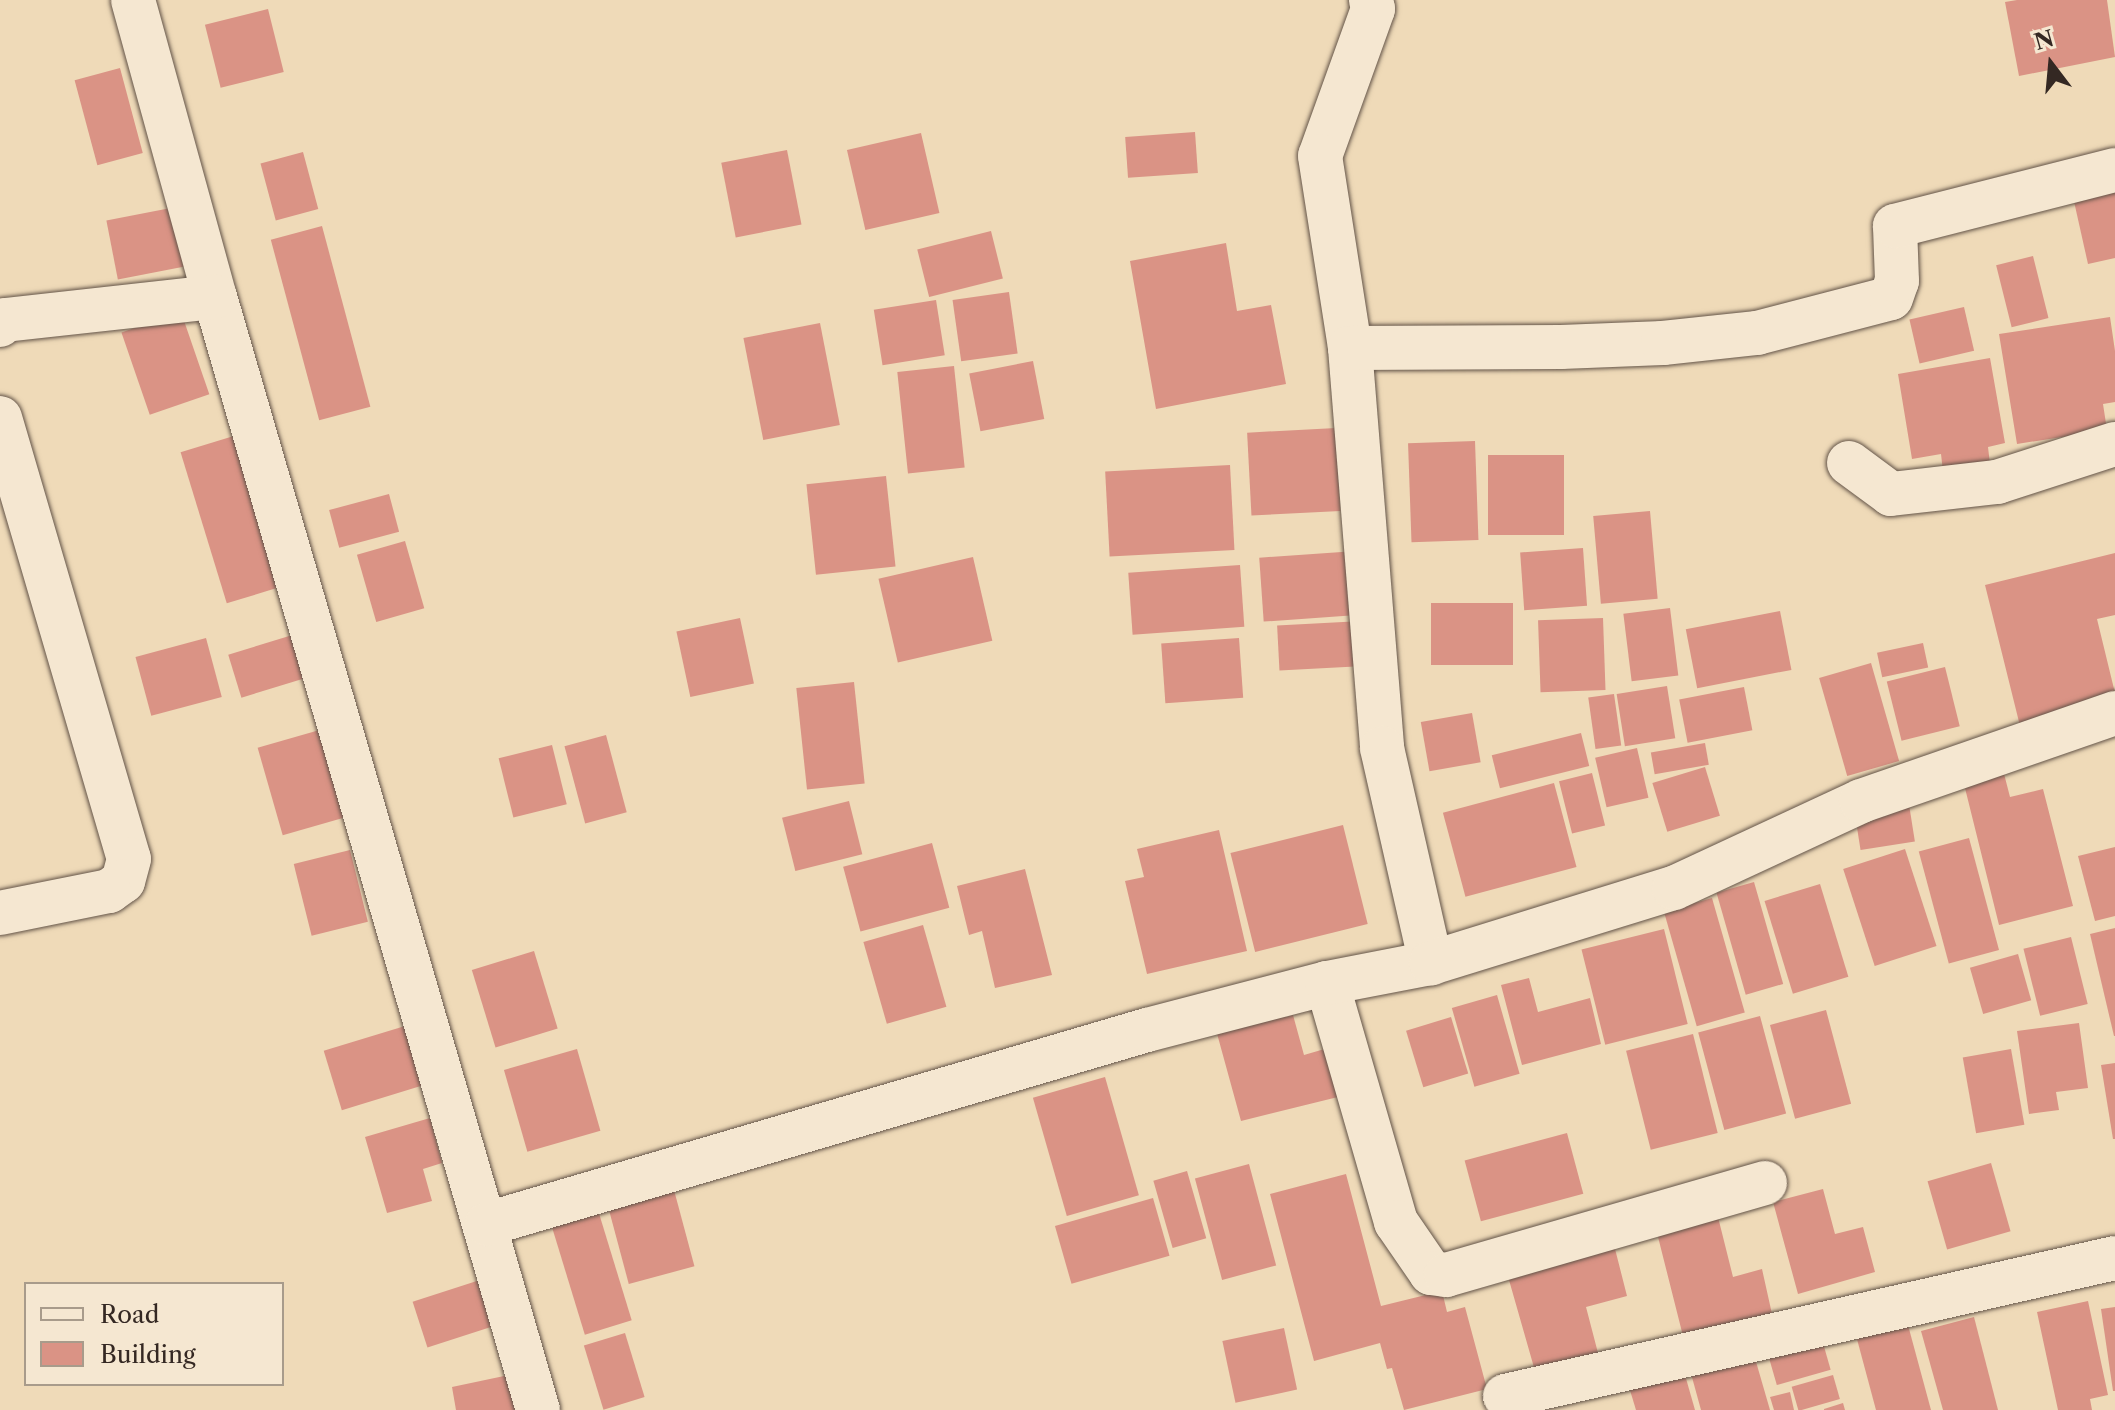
<!DOCTYPE html>
<style>
body{margin:0}
#map{position:relative;width:2115px;height:1410px;overflow:hidden;background:#efdab8;font-family:"Libre Caslon Text",serif}
div>[style]{position:absolute}
.building>*{inset:0;background:#da9385;transform-origin:0 0}
.roads{filter:drop-shadow(0 0 2px #635448) drop-shadow(0 0 2px #635448)}
.minor>*{height:44px;margin:-22px;padding:0 22px;transform-origin:22px;border-radius:22px;background:#f5e7d1}
span{translate:-50% -50%;white-space:nowrap;text-align:center;line-height:1.15;-webkit-text-stroke:8px #f5e7d1;paint-order:stroke}
.legend{position:absolute;left:24px;top:1282px;width:260px;height:104px;box-sizing:border-box;background:#f5e7d1;border:2px solid #a89b8b;margin:0;padding:10px 14px;list-style:none;font-size:24px;color:#342823}
.legend li{display:flex;align-items:center;gap:16px;height:40px}
.legend b{width:40px;border:2px solid #a89b8b}
.north{position:absolute;left:2011px;top:24px;width:80px;height:80px;-webkit-text-stroke:6px #f5e7d1;paint-order:stroke;rotate:344deg;font-size:22px;font-weight:700;line-height:32px;text-align:center;color:#342823}
.north::after{content:'';display:block;margin:auto;width:28px;height:36px;background:#342823;clip-path:polygon(50% 0,100% 100%,50% 72%,0 100%)}
</style>
<div id="map">
<div class="building">
<div style="clip-path:polygon(2017px 0,2107px 0,2115px 57px,2019px 76px,2005px 2px)"></div>
<div style="left:268px;top:9px;width:65px;height:65px;rotate:76deg"></div>
<div style="left:120px;top:68px;width:88px;height:47px;rotate:75deg"></div>
<div style="left:1195px;top:132px;width:41px;height:70px;rotate:86deg"></div>
<div style="left:921px;top:133px;width:82px;height:76px;rotate:77deg"></div>
<div style="left:787px;top:150px;width:76px;height:67px;rotate:79deg"></div>
<div style="left:303px;top:152px;width:59px;height:44px;rotate:75deg"></div>
<div style="clip-path:polygon(2115px 179px,2115px 258px,2088px 264px,2071px 188px)"></div>
<div style="left:181px;top:206px;width:60px;height:76px;rotate:79deg"></div>
<div style="left:322px;top:226px;width:187px;height:53px;rotate:75deg"></div>
<div style="left:991px;top:231px;width:49px;height:76px;rotate:76deg"></div>
<div style="clip-path:polygon(1226px 243px,1237px 311px,1271px 305px,1286px 384px,1156px 409px,1130px 261px)"></div>
<div style="left:2033px;top:256px;width:64px;height:38px;rotate:76deg"></div>
<div style="left:1009px;top:292px;width:62px;height:57px;rotate:82deg"></div>
<div style="left:936px;top:300px;width:56px;height:63px;rotate:81deg"></div>
<div style="left:1964px;top:307px;width:45px;height:56px;rotate:77deg"></div>
<div style="left:181px;top:312px;width:87px;height:63px;rotate:71deg"></div>
<div style="clip-path:polygon(2110px 317px,2115px 351px,2115px 402px,2103px 404px,2107px 430px,2017px 444px,1999px 334px)"></div>
<div style="left:820px;top:323px;width:104px;height:78px;rotate:79deg"></div>
<div style="clip-path:polygon(1990px 358px,2005px 443px,1988px 447px,1991px 473px,1944px 480px,1941px 454px,1912px 459px,1898px 374px)"></div>
<div style="left:1033px;top:361px;width:59px;height:65px;rotate:79deg"></div>
<div style="left:954px;top:366px;width:102px;height:57px;rotate:84deg"></div>
<div style="left:1336px;top:428px;width:83px;height:89px;rotate:87deg"></div>
<div style="left:237px;top:435px;width:158px;height:59px;rotate:73deg"></div>
<div style="left:1475px;top:441px;width:99px;height:67px;rotate:88deg"></div>
<div style="left:1488px;top:455px;width:76px;height:80px"></div>
<div style="left:1230px;top:465px;width:85px;height:125px;rotate:87deg"></div>
<div style="left:886px;top:476px;width:91px;height:80px;rotate:84deg"></div>
<div style="left:389px;top:494px;width:39px;height:62px;rotate:75deg"></div>
<div style="left:1650px;top:511px;width:88px;height:57px;rotate:85deg"></div>
<div style="left:405px;top:541px;width:70px;height:50px;rotate:74deg"></div>
<div style="left:1583px;top:548px;width:58px;height:63px;rotate:86deg"></div>
<div style="left:1356px;top:551px;width:64px;height:97px;rotate:86deg"></div>
<div style="clip-path:polygon(2115px 553px,2115px 615px,2097px 619px,2115px 693px,2021px 730px,1985px 585px)"></div>
<div style="left:973px;top:557px;width:86px;height:97px;rotate:77deg"></div>
<div style="left:1240px;top:565px;width:62px;height:112px;rotate:86deg"></div>
<div style="left:1431px;top:603px;width:82px;height:62px"></div>
<div style="left:1670px;top:608px;width:68px;height:47px;rotate:83deg"></div>
<div style="left:1780px;top:611px;width:60px;height:96px;rotate:79deg"></div>
<div style="left:740px;top:618px;width:67px;height:65px;rotate:78deg"></div>
<div style="left:1603px;top:618px;width:72px;height:65px;rotate:88deg"></div>
<div style="left:1362px;top:621px;width:45px;height:85px;rotate:87deg"></div>
<div style="left:299px;top:633px;width:45px;height:74px;rotate:73deg"></div>
<div style="left:206px;top:638px;width:61px;height:73px;rotate:75deg"></div>
<div style="left:1239px;top:638px;width:60px;height:78px;rotate:86deg"></div>
<div style="left:1923px;top:643px;width:25px;height:47px;rotate:78deg"></div>
<div style="left:1871px;top:663px;width:102px;height:54px;rotate:74deg"></div>
<div style="left:1945px;top:667px;width:61px;height:60px;rotate:76deg"></div>
<div style="left:854px;top:682px;width:102px;height:58px;rotate:84deg"></div>
<div style="left:1667px;top:686px;width:53px;height:51px;rotate:81deg"></div>
<div style="left:1744px;top:687px;width:44px;height:66px;rotate:79deg"></div>
<div style="left:1614px;top:694px;width:52px;height:26px;rotate:82deg"></div>
<div style="left:1472px;top:713px;width:50px;height:52px;rotate:80deg"></div>
<div style="left:323px;top:729px;width:91px;height:68px;rotate:74deg"></div>
<div style="left:1581px;top:733px;width:34px;height:92px;rotate:76deg"></div>
<div style="left:606px;top:735px;width:80px;height:43px;rotate:75deg"></div>
<div style="left:1705px;top:743px;width:22px;height:55px;rotate:80deg"></div>
<div style="left:552px;top:745px;width:61px;height:55px;rotate:76deg"></div>
<div style="left:1637px;top:748px;width:51px;height:43px;rotate:77deg"></div>
<div style="clip-path:polygon(2001px 762px,2010px 797px,2043px 789px,2073px 906px,1999px 925px,1961px 772px)"></div>
<div style="left:1705px;top:767px;width:51px;height:55px;rotate:73deg"></div>
<div style="left:1592px;top:773px;width:54px;height:34px;rotate:76deg"></div>
<div style="left:1554px;top:783px;width:87px;height:115px;rotate:75deg"></div>
<div style="left:1908px;top:798px;width:44px;height:55px;rotate:81deg"></div>
<div style="left:849px;top:801px;width:55px;height:69px;rotate:76deg"></div>
<div style="left:1343px;top:825px;width:102px;height:116px;rotate:76deg"></div>
<div style="clip-path:polygon(1219px 830px,1247px 951px,1147px 974px,1125px 881px,1144px 877px,1137px 849px)"></div>
<div style="left:1969px;top:838px;width:116px;height:52px;rotate:75deg"></div>
<div style="left:932px;top:843px;width:67px;height:92px;rotate:75deg"></div>
<div style="clip-path:polygon(2115px 847px,2115px 916px,2095px 921px,2078px 856px)"></div>
<div style="left:1905px;top:849px;width:102px;height:65px;rotate:72deg"></div>
<div style="left:350px;top:850px;width:74px;height:58px;rotate:76deg"></div>
<div style="clip-path:polygon(1025px 869px,1052px 975px,995px 988px,982px 931px,969px 935px,957px 886px)"></div>
<div style="left:1754px;top:882px;width:106px;height:39px;rotate:74deg"></div>
<div style="left:1820px;top:884px;width:97px;height:58px;rotate:73deg"></div>
<div style="left:1712px;top:898px;width:119px;height:50px;rotate:74deg"></div>
<div style="left:923px;top:925px;width:85px;height:62px;rotate:74deg"></div>
<div style="clip-path:polygon(2115px 928px,2115px 1036px,2114px 1036px,2090px 934px)"></div>
<div style="left:1664px;top:929px;width:98px;height:85px;rotate:76deg"></div>
<div style="left:2071px;top:937px;width:69px;height:49px;rotate:76deg"></div>
<div style="left:534px;top:951px;width:81px;height:65px;rotate:73deg"></div>
<div style="left:2018px;top:954px;width:48px;height:50px;rotate:74deg"></div>
<div style="clip-path:polygon(1529px 978px,1538px 1012px,1590px 998px,1601px 1044px,1522px 1065px,1501px 985px)"></div>
<div style="left:1497px;top:995px;width:82px;height:47px;rotate:74deg"></div>
<div style="clip-path:polygon(1281px 1000px,1286px 1017px,1293px 1015px,1304px 1055px,1328px 1048px,1342px 1096px,1241px 1121px,1213px 1019px)"></div>
<div style="left:1826px;top:1010px;width:97px;height:58px;rotate:75deg"></div>
<div style="left:1760px;top:1016px;width:101px;height:64px;rotate:75deg"></div>
<div style="left:1451px;top:1017px;width:59px;height:47px;rotate:73deg"></div>
<div style="clip-path:polygon(2079px 1023px,2088px 1088px,2056px 1092px,2059px 1110px,2029px 1114px,2017px 1031px)"></div>
<div style="left:405px;top:1026px;width:62px;height:85px;rotate:73deg"></div>
<div style="left:1693px;top:1034px;width:102px;height:69px;rotate:76deg"></div>
<div style="left:577px;top:1049px;width:85px;height:76px;rotate:74deg"></div>
<div style="left:2011px;top:1049px;width:77px;height:49px;rotate:80deg"></div>
<div style="clip-path:polygon(2115px 1063px,2115px 1139px,2113px 1139px,2101px 1065px)"></div>
<div style="left:1105px;top:1077px;width:123px;height:75px;rotate:74deg"></div>
<div style="clip-path:polygon(430px 1118px,442px 1163px,423px 1169px,432px 1201px,387px 1213px,365px 1137px)"></div>
<div style="left:1567px;top:1133px;width:63px;height:106px;rotate:75deg"></div>
<div style="left:1991px;top:1163px;width:71px;height:66px;rotate:74deg"></div>
<div style="left:1249px;top:1164px;width:105px;height:56px;rotate:75deg"></div>
<div style="left:1187px;top:1171px;width:70px;height:35px;rotate:74deg"></div>
<div style="clip-path:polygon(1346px 1174px,1381px 1306px,1442px 1291px,1447px 1312px,1465px 1307px,1487px 1389px,1404px 1410px,1392px 1368px,1387px 1369px,1380px 1343px,1314px 1361px,1270px 1194px)"></div>
<div style="clip-path:polygon(1823px 1189px,1835px 1234px,1863px 1227px,1875px 1272px,1798px 1294px,1773px 1202px)"></div>
<div style="left:674px;top:1190px;width:79px;height:68px;rotate:75deg"></div>
<div style="left:594px;top:1197px;width:129px;height:49px;rotate:73deg"></div>
<div style="left:1153px;top:1198px;width:60px;height:102px;rotate:74deg"></div>
<div style="clip-path:polygon(1716px 1209px,1733px 1277px,1762px 1269px,1772px 1314px,1683px 1336px,1655px 1225px)"></div>
<div style="clip-path:polygon(1612px 1237px,1627px 1296px,1586px 1307px,1598px 1353px,1535px 1371px,1505px 1266px)"></div>
<div style="left:483px;top:1279px;width:48px;height:74px;rotate:72deg"></div>
<div style="clip-path:polygon(2088px 1301px,2108px 1395px,2090px 1399px,2092px 1410px,2058px 1410px,2037px 1312px)"></div>
<div style="clip-path:polygon(2115px 1307px,2115px 1391px,2113px 1391px,2101px 1309px)"></div>
<div style="clip-path:polygon(1905px 1314px,1931px 1410px,1876px 1410px,1854px 1328px)"></div>
<div style="clip-path:polygon(1974px 1317px,1998px 1410px,1943px 1410px,1921px 1331px)"></div>
<div style="left:1284px;top:1328px;width:63px;height:63px;rotate:78deg"></div>
<div style="left:625px;top:1333px;width:67px;height:43px;rotate:73deg"></div>
<div style="left:1821px;top:1336px;width:35px;height:56px;rotate:74deg"></div>
<div style="clip-path:polygon(1750px 1341px,1770px 1410px,1701px 1410px,1687px 1359px)"></div>
<div style="clip-path:polygon(1681px 1361px,1695px 1410px,1636px 1410px,1626px 1377px)"></div>
<div style="clip-path:polygon(514px 1374px,520px 1410px,456px 1410px,452px 1387px)"></div>
<div style="left:1833px;top:1375px;width:25px;height:43px;rotate:74deg"></div>
<div style="clip-path:polygon(1790px 1392px,1794px 1410px,1774px 1410px,1770px 1397px)"></div>
<div style="clip-path:polygon(1843px 1403px,1845px 1410px,1824px 1410px,1824px 1409px)"></div>
</div>
<div class="roads">
<div class="minor">
<div style="left:133px;top:0;width:308px;rotate:74.6deg"></div>
<div style="left:215px;top:297px;width:1159px;rotate:73.82deg"></div>
<div style="left:1371px;top:0;width:9px;rotate:77deg"></div>
<div style="left:1373px;top:9px;width:156px;rotate:109.8deg"></div>
<div style="left:1320px;top:156px;width:194px;rotate:81.1deg"></div>
<div style="left:1350px;top:348px;width:401px;rotate:85.4deg"></div>
<div style="left:1382px;top:748px;width:221px;rotate:77.2deg"></div>
<div style="left:0;top:325px;width:7px;rotate:-45deg"></div>
<div style="left:5px;top:320px;width:211px;rotate:-6.3deg"></div>
<div style="left:1350px;top:348px;width:211px;rotate:-0.3deg"></div>
<div style="left:1561px;top:347px;width:102px;rotate:-2.2deg"></div>
<div style="left:1663px;top:343px;width:95px;rotate:-6.1deg"></div>
<div style="left:1757px;top:333px;width:138px;rotate:-14.6deg"></div>
<div style="left:1891px;top:298px;width:18px;rotate:-71deg"></div>
<div style="left:1897px;top:281px;width:55px;rotate:-92.1deg"></div>
<div style="left:1895px;top:226px;width:227px;rotate:-14.3deg"></div>
<div style="left:0;top:418px;width:459px;rotate:73.7deg"></div>
<div style="left:129px;top:859px;width:23px;rotate:105deg"></div>
<div style="left:123px;top:881px;width:17px;rotate:144deg"></div>
<div style="left:109px;top:891px;width:111px;rotate:168.6deg"></div>
<div style="left:1849px;top:463px;width:52px;rotate:36.4deg"></div>
<div style="left:1891px;top:494px;width:107px;rotate:-6.5deg"></div>
<div style="left:1997px;top:482px;width:124px;rotate:-17.9deg"></div>
<div style="left:1327px;top:983px;width:249px;rotate:73.9deg"></div>
<div style="left:1396px;top:1222px;width:62px;rotate:55.5deg"></div>
<div style="left:1431px;top:1273px;width:15px;rotate:8deg"></div>
<div style="left:1446px;top:1275px;width:332px;rotate:-16.1deg"></div>
<div style="left:487px;top:1224px;width:688px;rotate:-16.38deg"></div>
<div style="left:1147px;top:1030px;width:186px;rotate:-14.6deg"></div>
<div style="left:1327px;top:983px;width:106px;rotate:-10.9deg"></div>
<div style="left:1431px;top:963px;width:254px;rotate:-17.2deg"></div>
<div style="left:1674px;top:888px;width:206px;rotate:-24.9deg"></div>
<div style="left:1861px;top:801px;width:269px;rotate:-19.1deg"></div>
<div style="left:1505px;top:1396px;width:625px;rotate:-12.75deg"></div>
</div>
</div>
<ul class="legend">
<li><b style="height:10px;background:#f5e7d1"></b>Road</li>
<li><b style="height:22px;background:#da9385"></b>Building</li>
</ul>
<div class="north">N</div>
</div>
